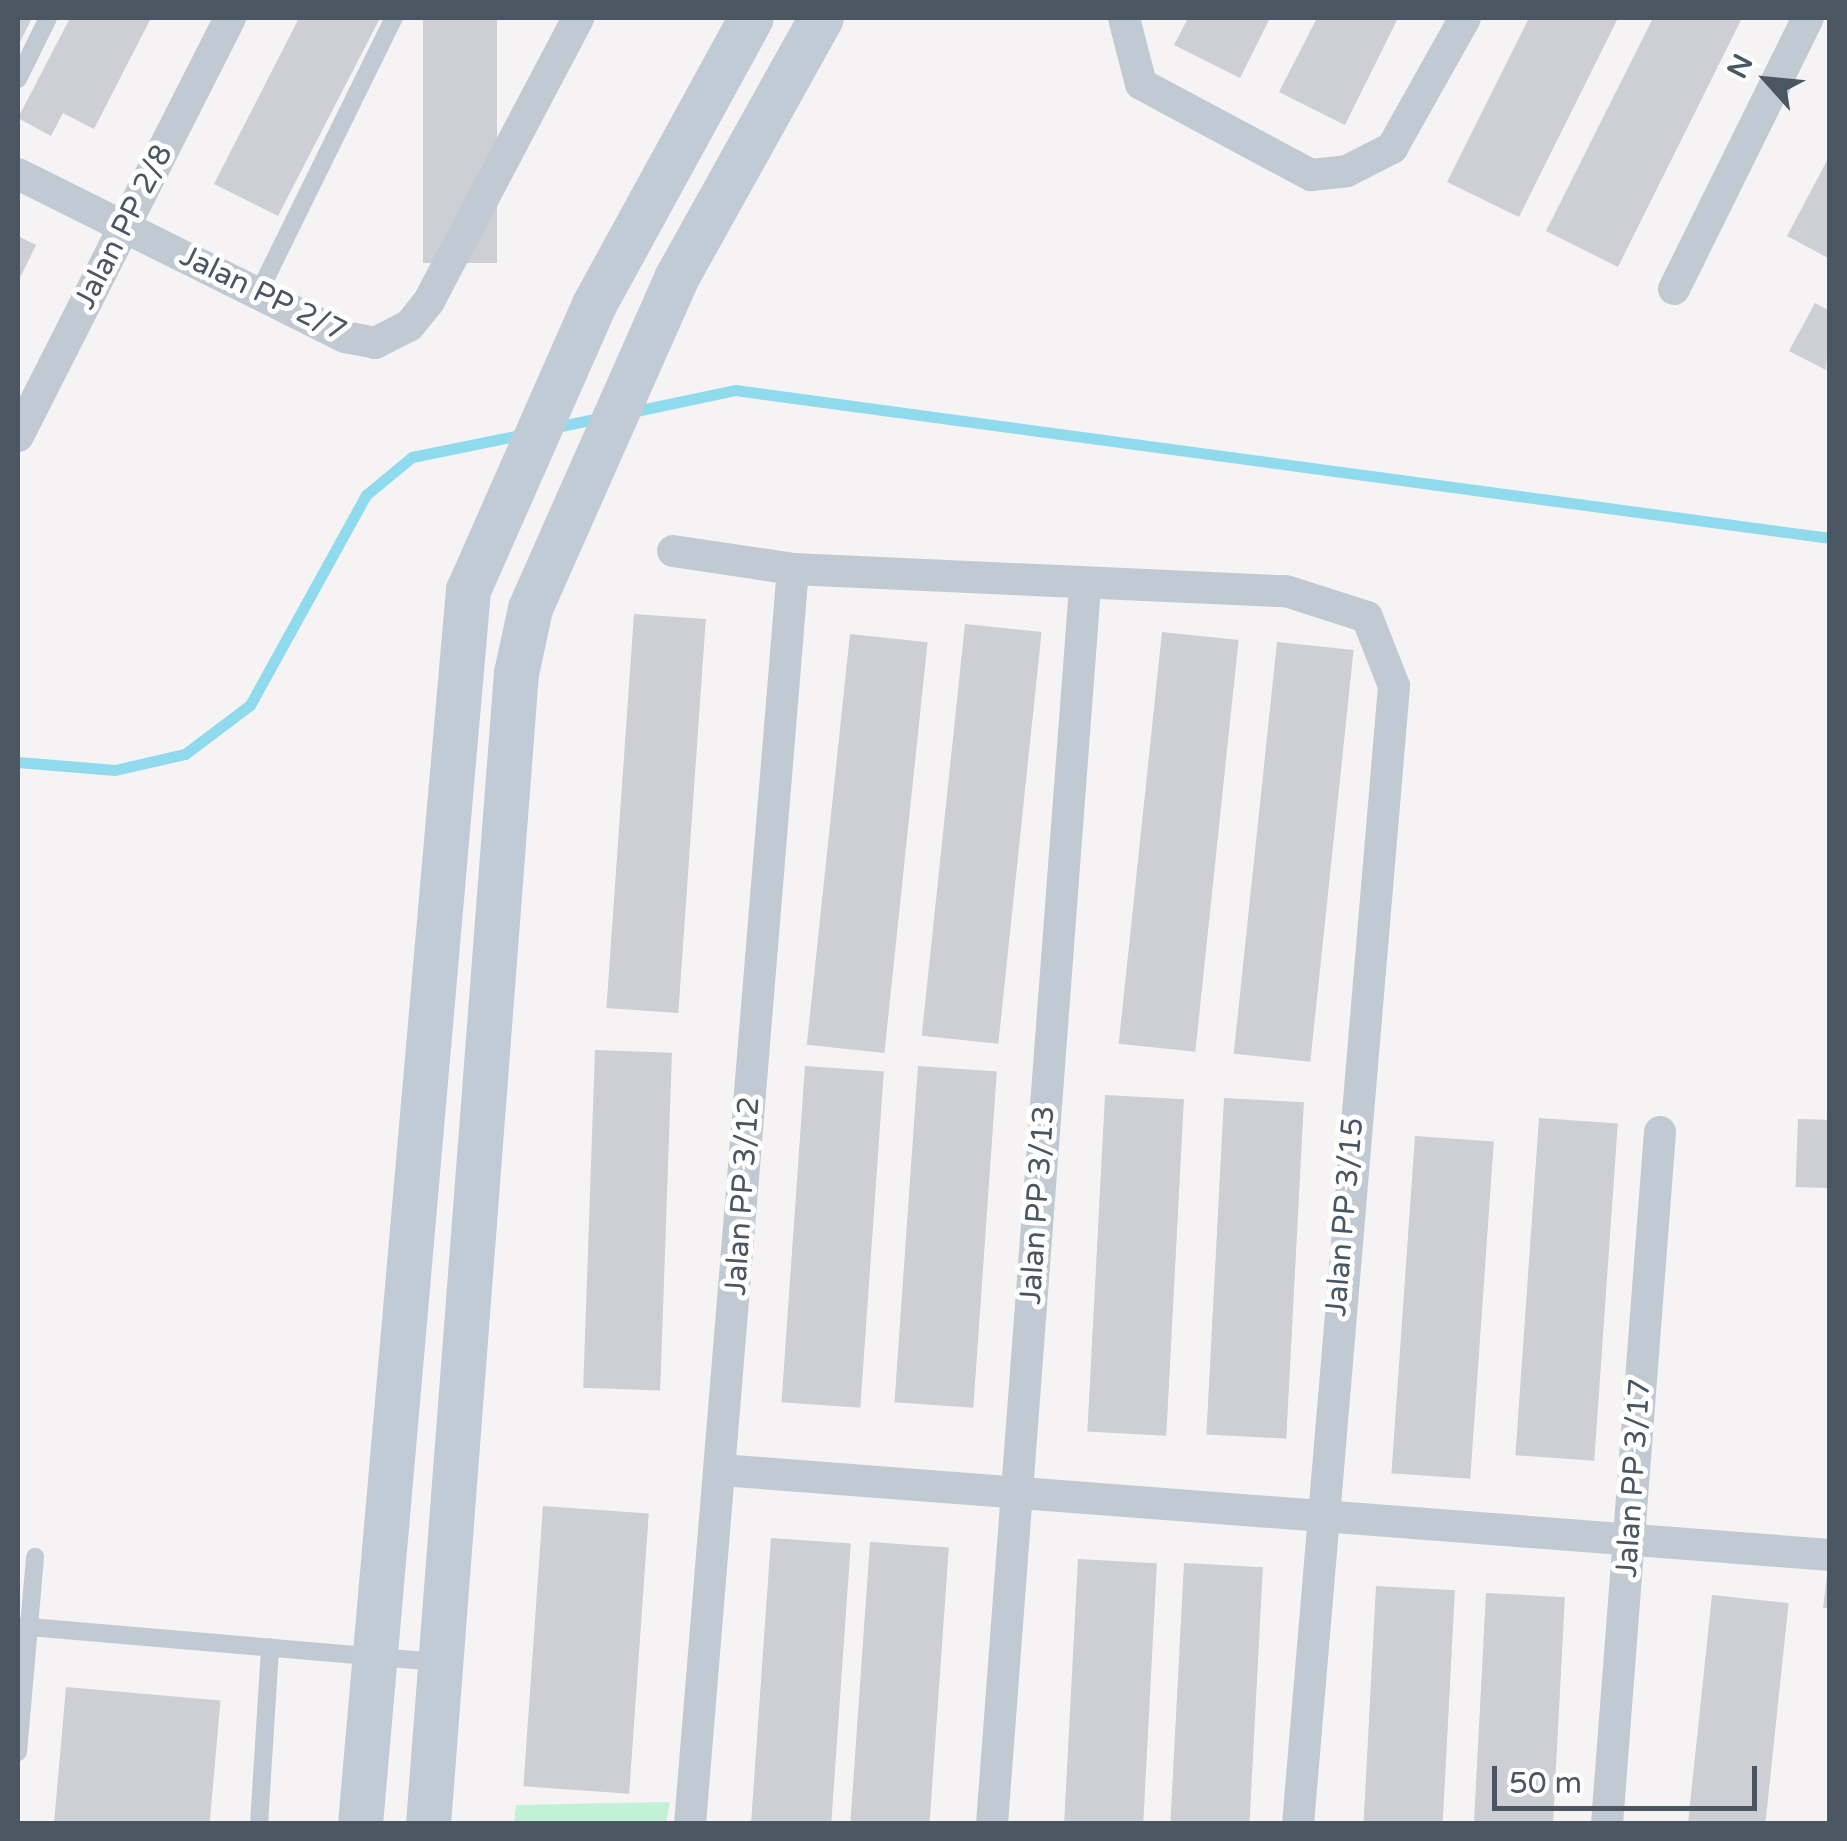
<!DOCTYPE html>
<style>
body{margin:0}
#map{position:relative;width:1847px;height:1841px;overflow:hidden;background:#f5f3f3;font-family:"Varela Round",sans-serif}
div>[style]{position:absolute}
.green>*{inset:0;background:#c3f1d5}
.stream>*{height:11px;margin:-5.5px;padding:0 5.5px;transform-origin:5.5px;border-radius:5.5px;background:#90daee}
.building>*{inset:0;background:#cdcfd5;transform-origin:0 0}
.lane>*{height:18px;margin:-9px;padding:0 9px;transform-origin:9px;border-radius:9px;background:#c1cad2}
.street>*{height:32px;margin:-16px;padding:0 16px;transform-origin:16px;border-radius:16px;background:#c1cad2}
.secondary>*{height:45px;margin:-22.5px;padding:0 22.5px;transform-origin:22.5px;border-radius:22.5px;background:#c1cbd6}
span{translate:-50% -50%;white-space:nowrap;text-align:center;line-height:1.15;-webkit-text-stroke:10px #fff;paint-order:stroke}
.street-label{font-size:30px;color:#4a5661}
.frame{position:absolute;inset:0;border:20px solid #4a5661;pointer-events:none}
.north{position:absolute;left:1717px;top:30px;width:100px;height:100px;-webkit-text-stroke:8px #fff;paint-order:stroke;rotate:297deg;font-size:28px;font-weight:700;line-height:40px;text-align:center;color:#4a5661}
.north::after{content:'';display:block;margin:auto;width:35px;height:45px;background:#4a5661;clip-path:polygon(50% 0,100% 100%,50% 72%,0 100%)}
.scale{position:absolute;left:1492px;top:1766px;width:265px;height:45px;box-sizing:border-box;border:5px solid #4a5661;border-top:0;padding-left:12px;font-size:30px;line-height:35px;white-space:nowrap;color:#4a5661;-webkit-text-stroke:8px #fff;paint-order:stroke}
</style>
<div id="map">
<div class="green">
<div style="clip-path:polygon(670px 1802px,666px 1823px,514px 1823px,516px 1805px)"></div>
</div>
<div class="stream">
<div style="left:631px;top:412px;width:106px;rotate:-11.9deg"></div>
<div style="left:735px;top:390px;width:1105px;rotate:7.7deg"></div>
<div style="left:552px;top:428px;width:52px;rotate:-12.2deg"></div>
<div style="left:18px;top:762px;width:97px;rotate:4.7deg"></div>
<div style="left:115px;top:770px;width:72px;rotate:-12.9deg"></div>
<div style="left:185px;top:754px;width:81px;rotate:-37deg"></div>
<div style="left:250px;top:705px;width:240px;rotate:-61.1deg"></div>
<div style="left:366px;top:495px;width:60px;rotate:-39.6deg"></div>
<div style="left:412px;top:457px;width:115px;rotate:-11.5deg"></div>
</div>
<div class="building">
<div style="clip-path:polygon(18px 18px,32px 18px,18px 46px)"></div>
<div style="clip-path:polygon(70px 18px,151px 18px,94px 129px,63px 113px,51px 136px,18px 118px)"></div>
<div style="clip-path:polygon(299px 18px,380px 18px,278px 216px,214px 184px)"></div>
<div style="left:423px;top:18px;width:74px;height:245px"></div>
<div style="clip-path:polygon(1188px 18px,1270px 18px,1240px 78px,1174px 45px)"></div>
<div style="clip-path:polygon(1317px 18px,1398px 18px,1345px 125px,1279px 92px)"></div>
<div style="clip-path:polygon(1529px 18px,1618px 18px,1519px 217px,1447px 182px)"></div>
<div style="clip-path:polygon(1653px 18px,1742px 18px,1618px 267px,1546px 231px)"></div>
<div style="clip-path:polygon(1830px 155px,1830px 259px,1787px 236px)"></div>
<div style="clip-path:polygon(18px 236px,36px 245px,18px 282px)"></div>
<div style="clip-path:polygon(1815px 303px,1830px 311px,1826px 370px,1789px 351px)"></div>
<div style="left:634px;top:614px;width:72px;height:395px;rotate:4deg"></div>
<div style="left:965px;top:624px;width:77px;height:414px;rotate:6deg"></div>
<div style="left:1162px;top:632px;width:77px;height:414px;rotate:6deg"></div>
<div style="left:850px;top:634px;width:78px;height:413px;rotate:6deg"></div>
<div style="left:1277px;top:642px;width:77px;height:414px;rotate:6deg"></div>
<div style="left:595px;top:1050px;width:77px;height:338px;rotate:2deg"></div>
<div style="left:805px;top:1066px;width:79px;height:337px;rotate:4deg"></div>
<div style="left:918px;top:1066px;width:79px;height:337px;rotate:4deg"></div>
<div style="left:1105px;top:1095px;width:79px;height:337px;rotate:3deg"></div>
<div style="left:1224px;top:1098px;width:80px;height:337px;rotate:3deg"></div>
<div style="left:1539px;top:1118px;width:79px;height:338px;rotate:4deg"></div>
<div style="left:1798px;top:1119px;width:32px;height:68px;rotate:2deg"></div>
<div style="left:1415px;top:1136px;width:79px;height:338px;rotate:4deg"></div>
<div style="left:543px;top:1506px;width:106px;height:281px;rotate:4deg"></div>
<div style="left:771px;top:1538px;width:80px;height:287px;rotate:4deg"></div>
<div style="left:870px;top:1542px;width:79px;height:283px;rotate:4deg"></div>
<div style="left:1078px;top:1559px;width:79px;height:266px;rotate:3deg"></div>
<div style="left:1184px;top:1563px;width:79px;height:262px;rotate:3deg"></div>
<div style="clip-path:polygon(1827px 1575px,1830px 1575px,1830px 1608px,1823px 1608px)"></div>
<div style="left:1376px;top:1586px;width:79px;height:239px;rotate:3deg"></div>
<div style="left:1486px;top:1593px;width:79px;height:231px;rotate:3deg"></div>
<div style="left:1712px;top:1595px;width:77px;height:230px;rotate:6deg"></div>
<div style="left:66px;top:1687px;width:155px;height:138px;rotate:5deg"></div>
</div>
<div class="lane">
<div style="left:18px;top:79px;width:68px;rotate:-63.8deg"></div>
<div style="left:258px;top:294px;width:308px;rotate:-63.8deg"></div>
<div style="left:18px;top:1626px;width:424px;rotate:4.9deg"></div>
<div style="left:18px;top:1752px;width:196px;rotate:-85deg"></div>
<div style="left:259px;top:1824px;width:177px;rotate:-86.4deg"></div>
</div>
<div class="street">
<div style="left:1124px;top:18px;width:68px;rotate:75.6deg"></div>
<div style="left:1141px;top:84px;width:193px;rotate:28.2deg"></div>
<div style="left:1311px;top:175px;width:36px;rotate:-6deg"></div>
<div style="left:1347px;top:171px;width:51px;rotate:-27.1deg"></div>
<div style="left:1392px;top:148px;width:149px;rotate:-60.7deg"></div>
<div style="left:18px;top:174px;width:365px;rotate:26.5deg"></div>
<div style="left:345px;top:337px;width:31px;rotate:11deg"></div>
<div style="left:375px;top:343px;width:38px;rotate:-27deg"></div>
<div style="left:409px;top:326px;width:32px;rotate:-51deg"></div>
<div style="left:429px;top:301px;width:320px;rotate:-62.2deg"></div>
<div style="left:1674px;top:289px;width:302px;rotate:-63.7deg"></div>
<div style="left:18px;top:436px;width:469px;rotate:-63.1deg"></div>
<div style="left:673px;top:551px;width:121px;rotate:8.5deg"></div>
<div style="left:793px;top:569px;width:493px;rotate:2.6deg"></div>
<div style="left:1286px;top:591px;width:85px;rotate:17.8deg"></div>
<div style="left:1367px;top:617px;width:74px;rotate:68.6deg"></div>
<div style="left:1394px;top:686px;width:1142px;rotate:94.82deg"></div>
<div style="left:721px;top:1470px;width:1112px;rotate:4.38deg"></div>
<div style="left:690px;top:1824px;width:1259px;rotate:-85.31deg"></div>
<div style="left:992px;top:1824px;width:1240px;rotate:-85.7deg"></div>
<div style="left:1607px;top:1824px;width:694px;rotate:-85.62deg"></div>
</div>
<div class="secondary">
<div style="left:360px;top:1824px;width:1239px;rotate:-85deg"></div>
<div style="left:468px;top:590px;width:310px;rotate:-66.2deg"></div>
<div style="left:593px;top:306px;width:328px;rotate:-61.3deg"></div>
<div style="left:428px;top:1824px;width:1154px;rotate:-85.63deg"></div>
<div style="left:516px;top:673px;width:66px;rotate:-77.8deg"></div>
<div style="left:530px;top:608px;width:361px;rotate:-66.1deg"></div>
<div style="left:676px;top:278px;width:298px;rotate:-60.9deg"></div>
</div>
<div class="street-label">
<span style="left:124px;top:227px;rotate:-63deg">Jalan PP 2/8</span>
<span style="left:263px;top:294px;rotate:26deg">Jalan PP 2/7</span>
<span style="left:743px;top:1196px;rotate:-86deg">Jalan PP 3/12</span>
<span style="left:1038px;top:1205px;rotate:-86deg">Jalan PP 3/13</span>
<span style="left:1345px;top:1217px;rotate:-85deg">Jalan PP 3/15</span>
<span style="left:1634px;top:1478px;rotate:-86deg">Jalan PP 3/17</span>
</div>
<div class="frame"></div>
<div class="north">N</div>
<div class="scale">50 m</div>
</div>
